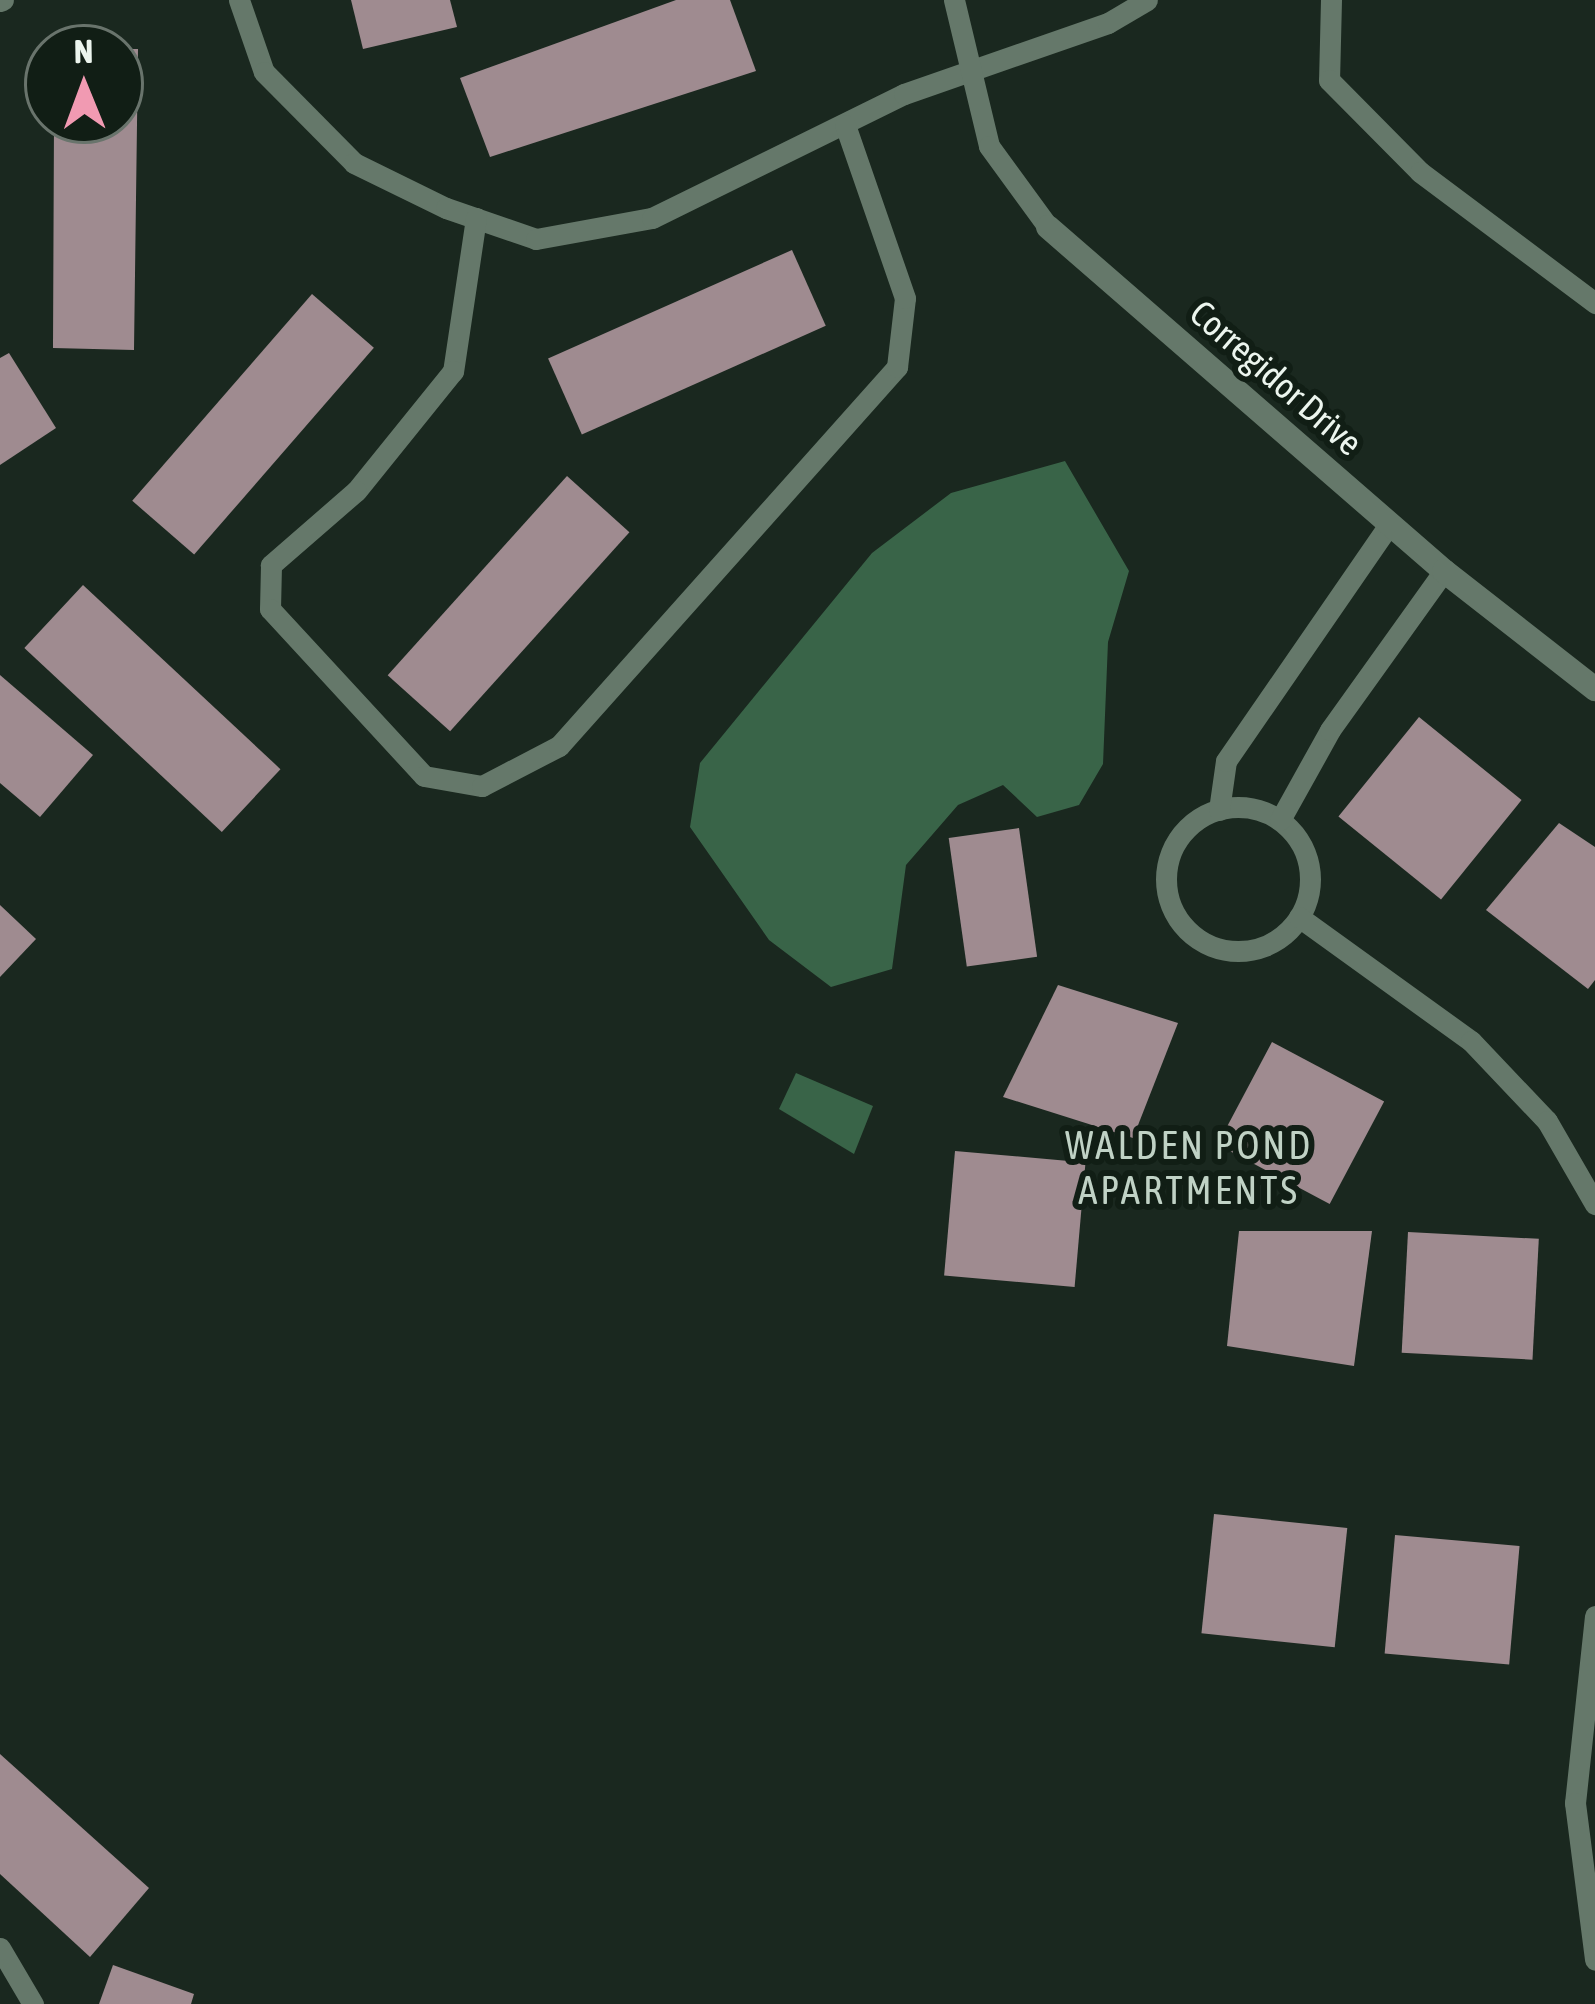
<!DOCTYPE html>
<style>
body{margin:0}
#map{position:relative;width:1595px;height:2004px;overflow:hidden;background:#1a281f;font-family:"Asap Condensed",sans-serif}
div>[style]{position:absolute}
.water>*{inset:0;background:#396448}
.building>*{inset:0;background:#9f8b90;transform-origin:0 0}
.lane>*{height:21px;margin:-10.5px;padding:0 10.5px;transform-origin:10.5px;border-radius:10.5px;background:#65786a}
.lane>.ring{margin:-10.5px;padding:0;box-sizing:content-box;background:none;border:21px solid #65786a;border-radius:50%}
.street>*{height:24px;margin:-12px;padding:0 12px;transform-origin:12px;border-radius:12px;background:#65786a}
span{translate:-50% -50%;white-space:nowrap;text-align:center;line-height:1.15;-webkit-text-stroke:12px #111e15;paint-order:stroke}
.street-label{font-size:36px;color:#ecf5ee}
.neighbourhood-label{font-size:39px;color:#c0d2c5;letter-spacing:3px}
.north{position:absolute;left:24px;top:24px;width:120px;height:120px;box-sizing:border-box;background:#111e15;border:3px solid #69746c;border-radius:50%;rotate:359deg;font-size:33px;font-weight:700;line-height:48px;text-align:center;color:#ecf5ee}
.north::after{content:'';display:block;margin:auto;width:42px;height:54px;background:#f19ab2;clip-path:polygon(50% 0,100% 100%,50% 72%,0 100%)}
</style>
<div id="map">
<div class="water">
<div style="clip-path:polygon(1065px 461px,1129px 571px,1108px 642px,1103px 764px,1079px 805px,1037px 817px,1003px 785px,958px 805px,906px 865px,892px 969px,831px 987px,769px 940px,690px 827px,700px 763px,872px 553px,951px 493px)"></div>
<div style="clip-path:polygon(796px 1073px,873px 1106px,854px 1154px,779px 1109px)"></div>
</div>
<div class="building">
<div style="clip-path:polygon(351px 0,450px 0,457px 27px,363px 49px)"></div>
<div style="clip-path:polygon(676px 0,730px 0,756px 71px,490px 157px,460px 78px)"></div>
<div style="clip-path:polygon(120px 49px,138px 49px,134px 350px,53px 348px,54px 120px,120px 120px)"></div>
<div style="left:792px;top:250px;width:83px;height:267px;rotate:66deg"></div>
<div style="left:312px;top:294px;width:82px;height:274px;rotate:41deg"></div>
<div style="clip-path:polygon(9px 353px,56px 428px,0 465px,0 358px)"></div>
<div style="left:567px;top:476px;width:84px;height:268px;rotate:42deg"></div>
<div style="left:83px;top:585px;width:270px;height:86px;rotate:43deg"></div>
<div style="clip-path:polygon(0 675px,93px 755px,40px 817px,0 783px)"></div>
<div style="left:1419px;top:717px;width:132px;height:128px;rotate:39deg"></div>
<div style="clip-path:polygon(1559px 823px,1595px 847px,1595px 980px,1588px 989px,1486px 910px)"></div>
<div style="left:1019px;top:828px;width:130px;height:71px;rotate:82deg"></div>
<div style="clip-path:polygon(0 905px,36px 939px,0 977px)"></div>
<div style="clip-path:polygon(1058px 985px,1178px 1023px,1133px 1138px,1003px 1097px)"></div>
<div style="left:1272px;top:1042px;width:127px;height:116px;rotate:28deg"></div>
<div style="left:955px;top:1151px;width:131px;height:125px;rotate:5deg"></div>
<div style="clip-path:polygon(1239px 1231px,1372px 1231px,1354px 1366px,1227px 1346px)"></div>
<div style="left:1408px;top:1232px;width:131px;height:121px;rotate:3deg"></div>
<div style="left:1214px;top:1514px;width:134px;height:120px;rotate:6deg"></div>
<div style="left:1395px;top:1535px;width:125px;height:119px;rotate:5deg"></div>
<div style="clip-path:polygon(0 1754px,149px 1888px,90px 1957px,0 1874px)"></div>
<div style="clip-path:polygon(113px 1965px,194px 1994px,191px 2004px,99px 2004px)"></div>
</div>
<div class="lane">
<div style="left:239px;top:0;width:76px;rotate:70.9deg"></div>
<div style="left:264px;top:72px;width:128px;rotate:45.3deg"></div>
<div style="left:354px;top:163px;width:102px;rotate:26.1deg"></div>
<div style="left:446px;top:208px;width:95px;rotate:19deg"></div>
<div style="left:536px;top:239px;width:118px;rotate:-10.3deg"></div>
<div style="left:652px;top:218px;width:281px;rotate:-26.2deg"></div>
<div style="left:904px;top:94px;width:216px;rotate:-19.2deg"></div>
<div style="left:1108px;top:23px;width:45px;rotate:-30.5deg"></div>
<div style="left:954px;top:0;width:150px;rotate:76.5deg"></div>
<div style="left:989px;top:146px;width:100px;rotate:53.9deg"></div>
<div style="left:1331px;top:0;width:80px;rotate:91.4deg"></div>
<div style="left:1329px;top:80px;width:129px;rotate:45.3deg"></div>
<div style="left:1420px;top:172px;width:219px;rotate:36.8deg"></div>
<div style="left:0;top:1px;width:3px;rotate:-18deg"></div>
<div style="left:476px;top:218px;width:155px;rotate:98.5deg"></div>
<div style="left:453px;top:371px;width:154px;rotate:128.9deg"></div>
<div style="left:356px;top:491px;width:113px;rotate:139deg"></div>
<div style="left:271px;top:565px;width:44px;rotate:91.3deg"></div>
<div style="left:270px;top:609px;width:227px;rotate:47.3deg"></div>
<div style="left:424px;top:776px;width:59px;rotate:9.8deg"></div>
<div style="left:482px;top:786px;width:87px;rotate:-27.5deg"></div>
<div style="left:559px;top:746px;width:508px;rotate:-48.27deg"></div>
<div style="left:897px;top:367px;width:69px;rotate:-83.4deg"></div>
<div style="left:905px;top:298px;width:183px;rotate:-109.1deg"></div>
<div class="ring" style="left:1166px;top:807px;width:123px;height:123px"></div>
<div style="left:1219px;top:810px;width:49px;rotate:-81.9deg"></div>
<div style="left:1226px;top:761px;width:287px;rotate:-55.4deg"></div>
<div style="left:1280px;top:820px;width:103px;rotate:-60.9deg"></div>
<div style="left:1330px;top:730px;width:196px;rotate:-54.4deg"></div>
<div style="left:1299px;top:917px;width:212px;rotate:35.8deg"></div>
<div style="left:1471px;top:1041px;width:110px;rotate:46.5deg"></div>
<div style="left:1547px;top:1121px;width:96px;rotate:60deg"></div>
<div style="left:1595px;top:1616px;width:188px;rotate:96.1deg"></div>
<div style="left:1575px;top:1803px;width:158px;rotate:82.7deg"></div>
<div style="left:0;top:1948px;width:65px;rotate:59.5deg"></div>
</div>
<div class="street">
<div style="left:1048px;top:227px;width:525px;rotate:40.98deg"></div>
<div style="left:1444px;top:571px;width:192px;rotate:38deg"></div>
</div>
<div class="street-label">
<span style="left:1276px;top:378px;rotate:41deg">Corregidor Drive</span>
</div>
<div class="neighbourhood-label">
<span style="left:1189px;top:1168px">WALDEN POND<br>APARTMENTS</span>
</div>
<div class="north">N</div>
</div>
